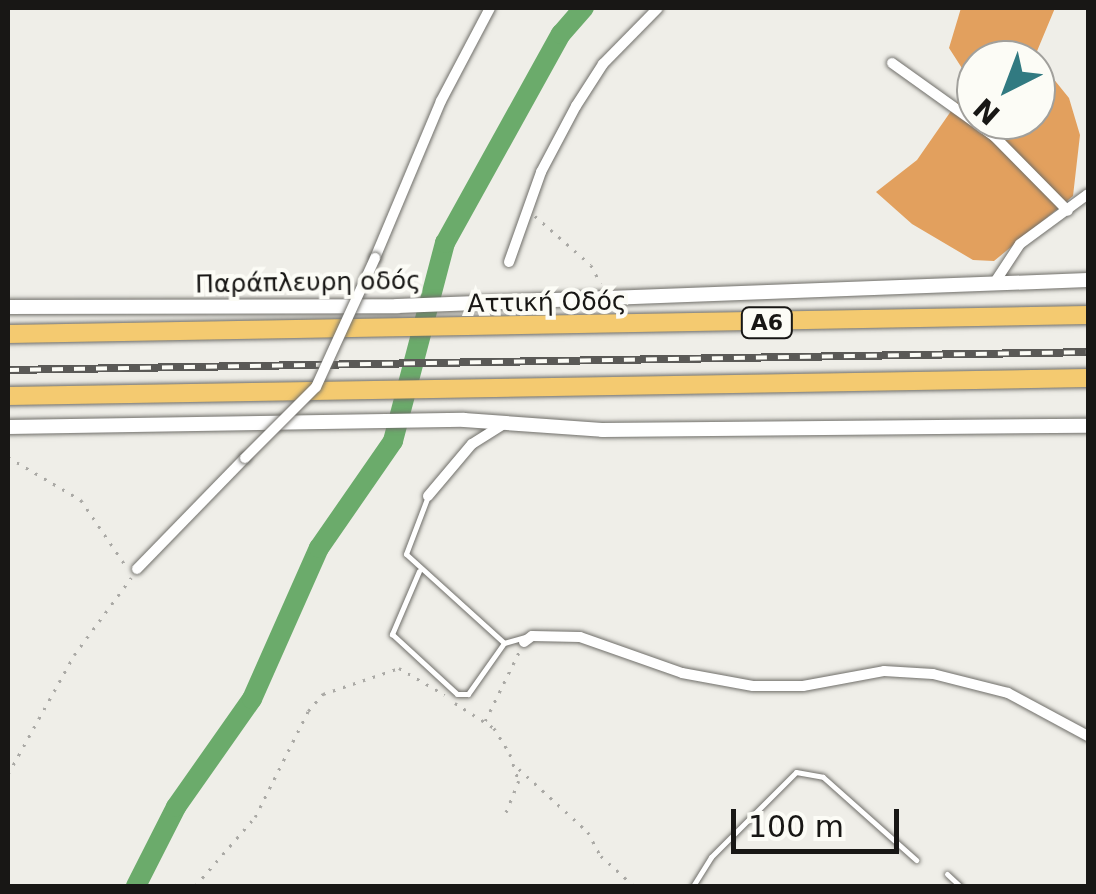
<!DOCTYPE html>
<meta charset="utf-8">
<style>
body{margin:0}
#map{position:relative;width:1096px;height:894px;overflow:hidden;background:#efeee8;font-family:"DejaVu Sans",sans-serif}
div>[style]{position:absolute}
.forest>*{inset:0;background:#e2a05e}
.river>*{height:20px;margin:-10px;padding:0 10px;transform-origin:10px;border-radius:10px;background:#6bab6b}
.path>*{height:2.5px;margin-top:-1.25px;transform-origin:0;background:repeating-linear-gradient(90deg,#aaa9a5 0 2.5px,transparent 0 10.5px)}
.roads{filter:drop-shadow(0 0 2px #6f6e69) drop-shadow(0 0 2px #6f6e69)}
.lane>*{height:5px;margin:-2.5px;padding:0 2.5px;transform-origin:2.5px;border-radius:2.5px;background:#fff}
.street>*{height:10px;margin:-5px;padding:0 5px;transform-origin:5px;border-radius:5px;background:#fff}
.secondary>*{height:14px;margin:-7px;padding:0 7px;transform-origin:7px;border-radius:7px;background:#fff}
.highway>*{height:18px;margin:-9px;padding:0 9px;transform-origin:9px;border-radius:9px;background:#f4ca70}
.rail>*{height:8px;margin-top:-4px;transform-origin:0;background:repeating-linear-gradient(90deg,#fcfcf6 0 11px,#5a5956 0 22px);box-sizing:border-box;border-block:2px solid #5a5956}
.bridges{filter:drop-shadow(0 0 2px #6f6e69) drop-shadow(0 0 2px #6f6e69)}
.street-bridge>*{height:10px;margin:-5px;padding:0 5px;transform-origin:5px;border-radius:5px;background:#fff}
span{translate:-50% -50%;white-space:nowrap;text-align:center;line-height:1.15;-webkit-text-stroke:8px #fcfcf6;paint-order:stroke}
.shield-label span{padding:2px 8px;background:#fcfcf6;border:2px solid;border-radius:8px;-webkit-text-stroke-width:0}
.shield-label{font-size:22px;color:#181715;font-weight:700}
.street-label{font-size:25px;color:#181715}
.frame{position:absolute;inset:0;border:10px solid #181715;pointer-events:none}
.north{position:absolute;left:956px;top:40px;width:100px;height:100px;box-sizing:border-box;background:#fcfcf6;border:2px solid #a1a09c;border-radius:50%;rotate:222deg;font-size:28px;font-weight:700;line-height:40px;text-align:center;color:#181715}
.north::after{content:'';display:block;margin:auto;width:35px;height:45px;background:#317a81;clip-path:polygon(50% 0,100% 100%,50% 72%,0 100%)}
.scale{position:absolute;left:731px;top:809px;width:168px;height:45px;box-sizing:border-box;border:5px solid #181715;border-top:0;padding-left:12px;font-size:30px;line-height:35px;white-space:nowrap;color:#181715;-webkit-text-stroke:8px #fcfcf6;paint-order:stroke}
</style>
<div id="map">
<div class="forest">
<div style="clip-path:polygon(evenodd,961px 8px,1055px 8px,1035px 56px,1069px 98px,1080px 135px,1073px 196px,994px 261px,973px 260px,912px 224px,876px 192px,917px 160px,958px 101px,967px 76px,949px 48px,961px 8px,976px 60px,1036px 60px,1036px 120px,976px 120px,976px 60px)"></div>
</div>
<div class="river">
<div style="left:136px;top:886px;width:89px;rotate:-63.1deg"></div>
<div style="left:176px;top:807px;width:132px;rotate:-54.9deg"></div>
<div style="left:252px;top:699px;width:165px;rotate:-66.1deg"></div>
<div style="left:319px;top:548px;width:130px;rotate:-55.3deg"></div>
<div style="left:393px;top:441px;width:205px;rotate:-75.3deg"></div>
<div style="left:445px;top:243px;width:239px;rotate:-61deg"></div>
<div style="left:561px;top:34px;width:35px;rotate:-49deg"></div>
</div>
<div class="path">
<div style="left:535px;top:216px;width:74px;rotate:41.2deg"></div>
<div style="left:591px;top:265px;width:21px;rotate:62deg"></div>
<div style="left:8px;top:457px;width:85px;rotate:30.5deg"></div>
<div style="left:81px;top:500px;width:80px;rotate:55.7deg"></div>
<div style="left:455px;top:703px;width:46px;rotate:32.7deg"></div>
<div style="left:494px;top:728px;width:31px;rotate:58deg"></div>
<div style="left:510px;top:754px;width:28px;rotate:72deg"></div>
<div style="left:519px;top:781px;width:38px;rotate:112deg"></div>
<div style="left:485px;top:721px;width:77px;rotate:-63.8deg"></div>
<div style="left:519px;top:769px;width:93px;rotate:42.4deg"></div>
<div style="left:588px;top:832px;width:27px;rotate:62deg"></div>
<div style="left:601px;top:856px;width:45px;rotate:42.3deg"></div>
<div style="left:8px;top:774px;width:136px;rotate:-61deg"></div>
<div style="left:74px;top:655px;width:96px;rotate:-53.5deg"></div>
<div style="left:195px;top:886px;width:91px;rotate:-49deg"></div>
<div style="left:255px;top:817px;width:119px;rotate:-63.4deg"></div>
<div style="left:308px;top:711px;width:23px;rotate:-49deg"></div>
<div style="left:323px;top:694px;width:80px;rotate:-18.9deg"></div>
<div style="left:399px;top:668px;width:53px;rotate:30.4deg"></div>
</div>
<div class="roads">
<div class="lane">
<div style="left:428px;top:496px;width:62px;rotate:110.8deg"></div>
<div style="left:406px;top:554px;width:132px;rotate:42.2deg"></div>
<div style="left:419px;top:571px;width:69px;rotate:113.2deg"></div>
<div style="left:392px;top:634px;width:88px;rotate:42.7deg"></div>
<div style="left:457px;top:694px;width:11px"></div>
<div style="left:468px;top:694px;width:62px;rotate:-54.8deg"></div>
<div style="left:504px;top:643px;width:26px;rotate:-16deg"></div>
<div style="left:947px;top:874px;width:18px;rotate:43deg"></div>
<div style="left:693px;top:886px;width:34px;rotate:-58deg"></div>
<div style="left:711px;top:857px;width:120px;rotate:-45deg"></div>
<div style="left:796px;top:772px;width:27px;rotate:10deg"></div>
<div style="left:823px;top:777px;width:125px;rotate:41.7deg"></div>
</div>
<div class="street">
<div style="left:892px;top:63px;width:125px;rotate:35.6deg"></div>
<div style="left:994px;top:136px;width:105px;rotate:45.4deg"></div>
<div style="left:375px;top:258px;width:170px;rotate:-67.2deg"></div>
<div style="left:441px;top:101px;width:105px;rotate:-62.2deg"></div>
<div style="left:509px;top:262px;width:96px;rotate:-70.4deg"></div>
<div style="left:541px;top:172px;width:75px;rotate:-62.1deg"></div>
<div style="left:576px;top:106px;width:50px;rotate:-57.3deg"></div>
<div style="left:603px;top:64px;width:78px;rotate:-45.5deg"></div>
<div style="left:993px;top:285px;width:49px;rotate:-56.6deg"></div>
<div style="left:1020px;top:244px;width:84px;rotate:-36.3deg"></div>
<div style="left:428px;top:496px;width:68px;rotate:-49.8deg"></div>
<div style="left:472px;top:444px;width:38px;rotate:-32deg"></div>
<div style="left:137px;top:569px;width:155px;rotate:-45.8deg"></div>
<div style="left:524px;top:642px;width:10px;rotate:-37deg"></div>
<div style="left:532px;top:636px;width:48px;rotate:1.2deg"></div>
<div style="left:580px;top:637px;width:108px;rotate:19.4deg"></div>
<div style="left:682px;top:673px;width:72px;rotate:10.4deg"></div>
<div style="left:753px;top:686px;width:50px"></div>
<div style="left:803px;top:686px;width:82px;rotate:-10.5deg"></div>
<div style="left:884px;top:671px;width:49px;rotate:3.5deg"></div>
<div style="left:933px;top:674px;width:77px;rotate:14.2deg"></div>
<div style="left:1008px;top:693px;width:91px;rotate:28.3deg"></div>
</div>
<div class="secondary">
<div style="left:8px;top:307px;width:389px;rotate:-0.1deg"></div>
<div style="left:397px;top:306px;width:691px;rotate:-2.15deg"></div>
<div style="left:8px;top:427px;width:456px;rotate:-0.9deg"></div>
<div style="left:464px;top:420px;width:138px;rotate:4.1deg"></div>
<div style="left:602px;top:430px;width:486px;rotate:-0.5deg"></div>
</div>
<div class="highway">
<div style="left:8px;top:334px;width:1080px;rotate:-1.01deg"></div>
<div style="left:8px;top:396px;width:1080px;rotate:-0.95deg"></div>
</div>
</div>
<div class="rail">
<div style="left:8px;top:370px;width:1080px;rotate:-0.95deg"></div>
</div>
<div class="bridges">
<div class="street-bridge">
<div style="left:245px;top:458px;width:100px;rotate:-45deg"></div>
<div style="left:316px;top:387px;width:142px;rotate:-65.4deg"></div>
</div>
</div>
<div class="shield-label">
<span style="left:767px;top:323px">Α6</span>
</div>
<div class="street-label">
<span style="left:308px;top:283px;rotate:-1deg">Παράπλευρη οδός</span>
<span style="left:547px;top:303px;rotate:-1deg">Αττική Οδός</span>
</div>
<div class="frame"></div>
<div class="north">N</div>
<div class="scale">100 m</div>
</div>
